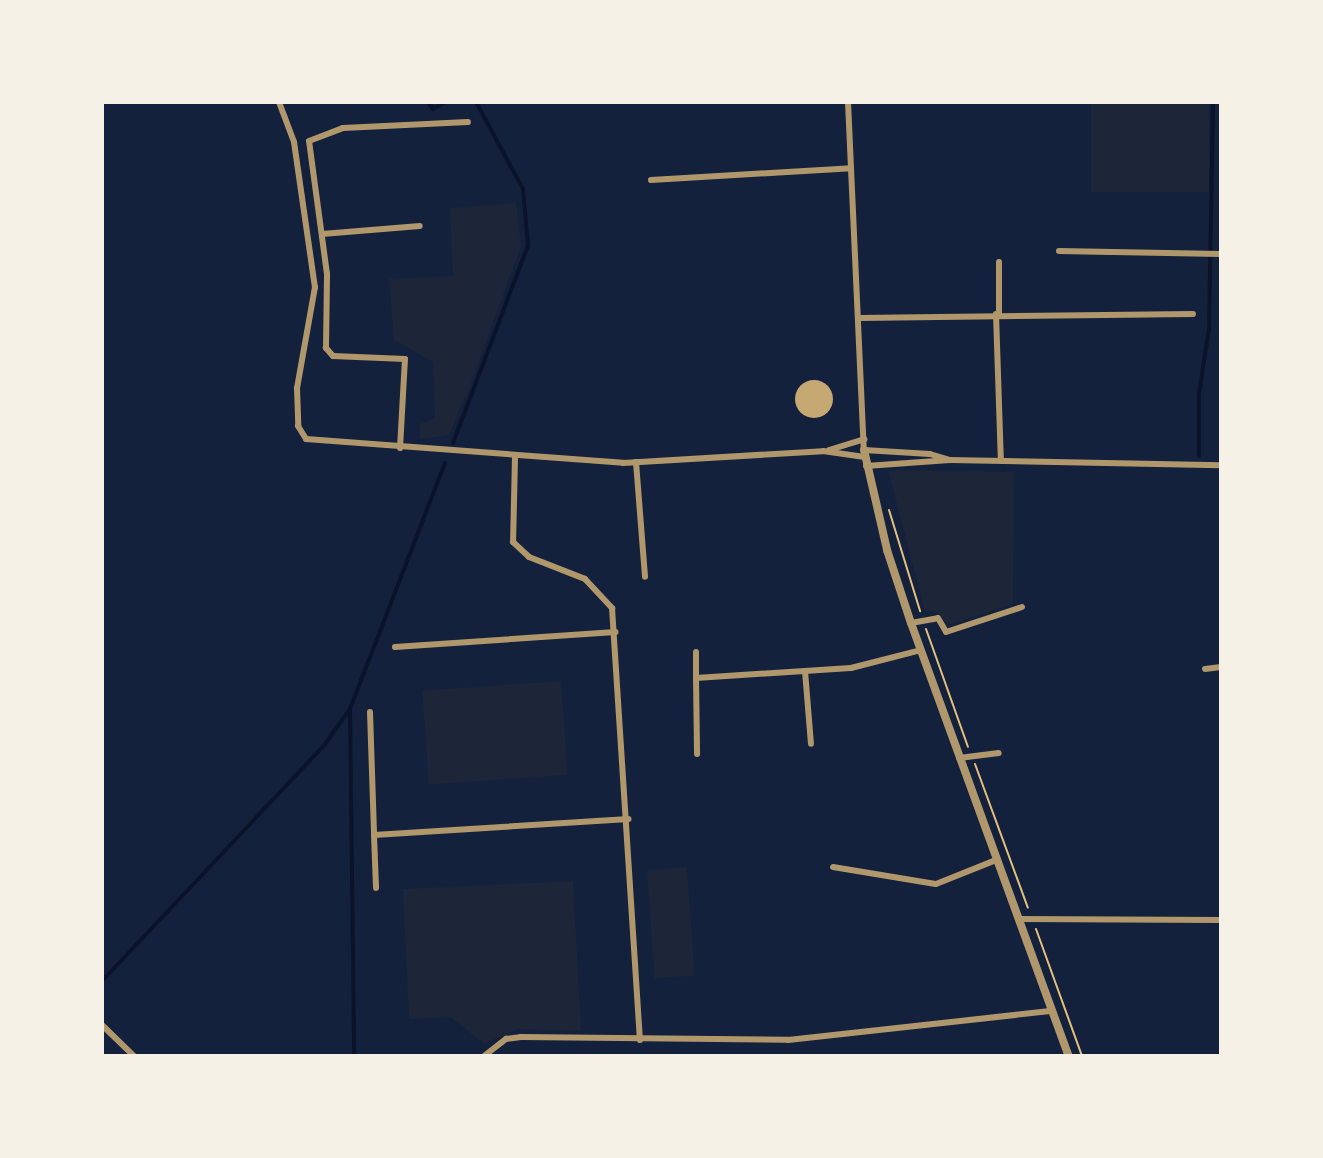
<!DOCTYPE html>
<style>
body{margin:0}
#map{position:relative;width:1323px;height:1158px;overflow:hidden;background:#14213d;font-family:"Noto Serif",serif}
div>[style]{position:absolute}
.green>*{inset:0;background:#1d2539;transform-origin:0 0}
.stream>*{height:4px;margin:-2px;padding:0 2px;transform-origin:2px;border-radius:2px;background:#0b132b}
.building>*{inset:0;background:#c6a872}
.round{border-radius:50%}
.path>*{height:2px;margin:-1px;padding:0 1px;transform-origin:1px;border-radius:1px;background:#e5c07b}
.minor>*{height:6px;margin:-3px;padding:0 3px;transform-origin:3px;border-radius:3px;background:#b1986c}
.tertiary>*{height:8px;margin:-4px;padding:0 4px;transform-origin:4px;border-radius:4px;background:#b1986c}
span{translate:-50% -50%;white-space:nowrap;text-align:center;line-height:1.15;-webkit-text-stroke:8px #f6f1e7;paint-order:stroke}
.frame{position:absolute;inset:0;border:104px solid #f6f1e7;pointer-events:none}
</style>
<div id="map">
<div class="green">
<div style="left:1091px;top:102px;width:118px;height:90px"></div>
<div style="clip-path:polygon(516px 203px,521px 246px,472px 381px,449px 435px,420px 439px,420px 424px,435px 418px,433px 362px,394px 340px,389px 279px,453px 276px,450px 208px)"></div>
<div style="clip-path:polygon(888px 470px,1014px 472px,1013px 604px,948px 625px,939px 613px,925px 611px)"></div>
<div style="left:561px;top:681px;width:94px;height:139px;rotate:86deg"></div>
<div style="left:687px;top:867px;width:109px;height:40px;rotate:86deg"></div>
<div style="clip-path:polygon(573px 881px,581px 1031px,517px 1029px,484px 1044px,451px 1017px,409px 1019px,403px 889px)"></div>
</div>
<div class="stream">
<div style="left:428px;top:102px;width:9px;rotate:54deg"></div>
<div style="left:433px;top:109px;width:14px;rotate:-30deg"></div>
<div style="left:453px;top:443px;width:211px;rotate:-69.2deg"></div>
<div style="left:528px;top:246px;width:57px;rotate:-95deg"></div>
<div style="left:523px;top:189px;width:99px;rotate:-118.4deg"></div>
<div style="left:1199px;top:456px;width:62px;rotate:-90deg"></div>
<div style="left:1199px;top:394px;width:66px;rotate:-81.3deg"></div>
<div style="left:1209px;top:329px;width:227px;rotate:-89deg"></div>
<div style="left:350px;top:711px;width:345px;rotate:89.3deg"></div>
<div style="left:102px;top:981px;width:325px;rotate:-46.7deg"></div>
<div style="left:325px;top:744px;width:43px;rotate:-54.5deg"></div>
<div style="left:350px;top:709px;width:264px;rotate:-68.9deg"></div>
</div>
<div class="building">
<div class="round" style="left:795px;top:380px;width:38px;height:38px"></div>
</div>
<div class="path">
<div style="left:889px;top:510px;width:106px;rotate:72.9deg"></div>
<div style="left:926px;top:629px;width:125px;rotate:70.4deg"></div>
<div style="left:975px;top:764px;width:153px;rotate:69.8deg"></div>
<div style="left:1036px;top:929px;width:135px;rotate:70.1deg"></div>
</div>
<div class="minor">
<div style="left:279px;top:102px;width:43px;rotate:69.4deg"></div>
<div style="left:294px;top:142px;width:147px;rotate:81.8deg"></div>
<div style="left:315px;top:287px;width:103px;rotate:100.1deg"></div>
<div style="left:297px;top:388px;width:38px;rotate:88deg"></div>
<div style="left:298px;top:426px;width:15px;rotate:58deg"></div>
<div style="left:306px;top:439px;width:318px;rotate:4.3deg"></div>
<div style="left:623px;top:463px;width:200px;rotate:-3.4deg"></div>
<div style="left:823px;top:451px;width:42px;rotate:8.1deg"></div>
<div style="left:848px;top:102px;width:348px;rotate:87.4deg"></div>
<div style="left:864px;top:450px;width:66px;rotate:3.5deg"></div>
<div style="left:930px;top:454px;width:21px;rotate:17deg"></div>
<div style="left:651px;top:180px;width:200px;rotate:-3.4deg"></div>
<div style="left:322px;top:234px;width:98px;rotate:-4.7deg"></div>
<div style="left:1059px;top:251px;width:162px;rotate:1.1deg"></div>
<div style="left:999px;top:262px;width:52px;rotate:90deg"></div>
<div style="left:996px;top:314px;width:147px;rotate:88.1deg"></div>
<div style="left:858px;top:318px;width:335px;rotate:-0.7deg"></div>
<div style="left:400px;top:448px;width:89px;rotate:-86.8deg"></div>
<div style="left:405px;top:359px;width:72px;rotate:-177.6deg"></div>
<div style="left:333px;top:356px;width:11px;rotate:-131deg"></div>
<div style="left:326px;top:348px;width:74px;rotate:-89.2deg"></div>
<div style="left:327px;top:274px;width:134px;rotate:-97.7deg"></div>
<div style="left:309px;top:141px;width:36px;rotate:-21deg"></div>
<div style="left:343px;top:128px;width:125px;rotate:-2.7deg"></div>
<div style="left:829px;top:450px;width:37px;rotate:-17deg"></div>
<div style="left:515px;top:457px;width:85px;rotate:91.3deg"></div>
<div style="left:513px;top:542px;width:22px;rotate:43deg"></div>
<div style="left:529px;top:557px;width:60px;rotate:21.4deg"></div>
<div style="left:585px;top:579px;width:40px;rotate:47deg"></div>
<div style="left:612px;top:608px;width:433px;rotate:86.3deg"></div>
<div style="left:636px;top:462px;width:115px;rotate:85.5deg"></div>
<div style="left:866px;top:466px;width:84px;rotate:-4.1deg"></div>
<div style="left:950px;top:460px;width:271px;rotate:1.1deg"></div>
<div style="left:911px;top:623px;width:27px;rotate:-10deg"></div>
<div style="left:938px;top:618px;width:16px;rotate:60deg"></div>
<div style="left:946px;top:632px;width:80px;rotate:-18.2deg"></div>
<div style="left:395px;top:647px;width:221px;rotate:-3.9deg"></div>
<div style="left:696px;top:652px;width:26px;rotate:90deg"></div>
<div style="left:696px;top:678px;width:155px;rotate:-3.7deg"></div>
<div style="left:851px;top:668px;width:72px;rotate:-14.4deg"></div>
<div style="left:1205px;top:669px;width:16px;rotate:-7deg"></div>
<div style="left:805px;top:671px;width:73px;rotate:85.3deg"></div>
<div style="left:696px;top:678px;width:76px;rotate:89.2deg"></div>
<div style="left:370px;top:712px;width:123px;rotate:88.1deg"></div>
<div style="left:374px;top:835px;width:255px;rotate:-3.6deg"></div>
<div style="left:959px;top:758px;width:40px;rotate:-7.1deg"></div>
<div style="left:374px;top:835px;width:53px;rotate:87.8deg"></div>
<div style="left:833px;top:867px;width:104px;rotate:9.4deg"></div>
<div style="left:936px;top:884px;width:65px;rotate:-21.8deg"></div>
<div style="left:1018px;top:919px;width:203px;rotate:0.3deg"></div>
<div style="left:102px;top:1025px;width:45px;rotate:44.1deg"></div>
<div style="left:484px;top:1056px;width:28px;rotate:-38deg"></div>
<div style="left:506px;top:1039px;width:15px;rotate:-8deg"></div>
<div style="left:521px;top:1037px;width:267px;rotate:0.6deg"></div>
<div style="left:788px;top:1040px;width:266px;rotate:-6.3deg"></div>
</div>
<div class="tertiary">
<div style="left:864px;top:450px;width:103px;rotate:77deg"></div>
<div style="left:887px;top:550px;width:77px;rotate:71.8deg"></div>
<div style="left:911px;top:623px;width:461px;rotate:70deg"></div>
</div>
<div class="frame"></div>
</div>
